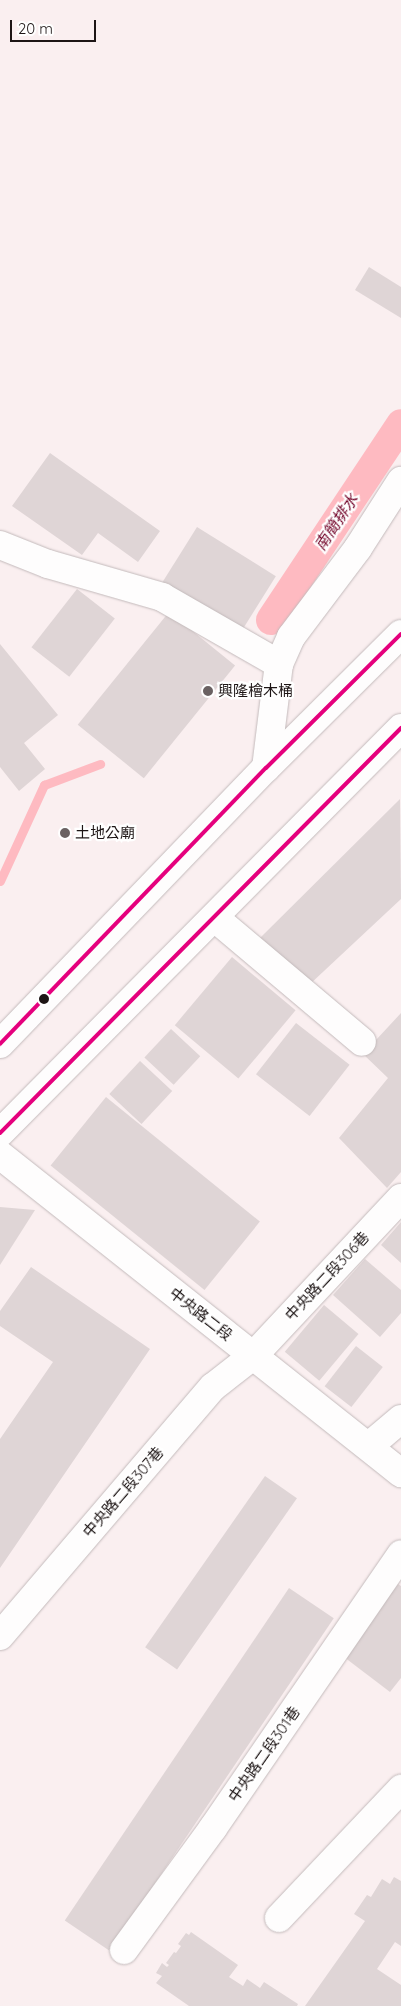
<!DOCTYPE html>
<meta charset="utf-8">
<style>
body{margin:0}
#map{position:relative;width:401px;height:2006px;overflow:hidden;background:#faeff0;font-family:Quicksand,"Noto Sans TC",sans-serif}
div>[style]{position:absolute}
.stream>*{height:9px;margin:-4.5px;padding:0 4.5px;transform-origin:4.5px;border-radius:4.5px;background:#febac1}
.canal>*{height:30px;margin:-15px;padding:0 15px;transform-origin:15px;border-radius:15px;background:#febac1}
.building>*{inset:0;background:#dfd5d6;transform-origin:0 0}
.roads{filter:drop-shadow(0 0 1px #c3babb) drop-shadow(0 0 1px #c3babb)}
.minor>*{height:28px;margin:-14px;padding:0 14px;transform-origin:14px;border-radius:14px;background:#fefdfd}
.bus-1>*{height:4px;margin:-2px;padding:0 2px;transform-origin:2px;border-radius:2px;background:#e5007d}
.dots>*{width:14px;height:14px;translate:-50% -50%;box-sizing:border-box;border:2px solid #fff;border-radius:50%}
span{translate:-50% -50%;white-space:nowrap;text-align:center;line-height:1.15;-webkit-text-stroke:4.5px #fff;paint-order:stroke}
.poi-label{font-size:15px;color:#1d1515}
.left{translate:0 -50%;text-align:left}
.street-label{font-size:15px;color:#1d1515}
.water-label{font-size:16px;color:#710126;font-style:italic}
.scale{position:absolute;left:10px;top:20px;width:86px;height:22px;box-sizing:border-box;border:2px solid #1d1515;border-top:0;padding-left:6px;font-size:15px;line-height:18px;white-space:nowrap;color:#1d1515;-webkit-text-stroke:4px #fff;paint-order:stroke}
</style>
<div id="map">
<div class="stream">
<div style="left:0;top:881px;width:106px;rotate:-65.4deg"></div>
<div style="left:44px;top:785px;width:60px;rotate:-20.6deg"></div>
</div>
<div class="canal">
<div style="left:271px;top:620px;width:235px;rotate:-56.4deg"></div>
</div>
<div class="building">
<div style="clip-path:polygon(369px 267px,401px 287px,401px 318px,355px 290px)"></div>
<div style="clip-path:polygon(50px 453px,160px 531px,138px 562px,98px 533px,82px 555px,12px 506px)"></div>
<div style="left:197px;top:527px;width:93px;height:67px;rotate:32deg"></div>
<div style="left:77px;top:589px;width:48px;height:74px;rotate:38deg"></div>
<div style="left:169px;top:612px;width:85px;height:145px;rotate:39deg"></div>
<div style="clip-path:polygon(0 644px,58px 715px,24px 743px,45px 769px,19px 791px,0 767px)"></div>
<div style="clip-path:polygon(400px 799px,401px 899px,309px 985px,260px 938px)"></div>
<div style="left:232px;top:957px;width:83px;height:89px;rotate:40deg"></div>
<div style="clip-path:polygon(401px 1013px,401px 1172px,387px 1188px,339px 1138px,388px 1078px,363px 1054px)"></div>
<div style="left:296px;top:1023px;width:68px;height:65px;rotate:38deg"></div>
<div style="left:171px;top:1029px;width:40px;height:39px;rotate:43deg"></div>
<div style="left:140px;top:1061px;width:44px;height:45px;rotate:43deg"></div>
<div style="left:106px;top:1097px;width:198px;height:88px;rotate:39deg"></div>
<div style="clip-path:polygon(0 1207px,35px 1210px,0 1265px)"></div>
<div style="clip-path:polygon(401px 1222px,401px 1263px,381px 1245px)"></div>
<div style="clip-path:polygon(365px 1259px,401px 1290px,401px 1313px,380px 1337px,333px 1295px)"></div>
<div style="clip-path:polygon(31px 1267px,150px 1349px,0 1568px,0 1439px,53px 1362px,0 1326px,0 1311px)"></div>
<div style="left:324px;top:1305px;width:45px;height:61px;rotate:40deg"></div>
<div style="left:356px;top:1346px;width:34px;height:51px;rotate:38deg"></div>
<div style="left:265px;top:1476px;width:39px;height:209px;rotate:35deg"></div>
<div style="clip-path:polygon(398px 1584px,401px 1586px,401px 1678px,390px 1692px,344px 1657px)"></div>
<div style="left:289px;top:1588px;width:54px;height:401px;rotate:34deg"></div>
<div style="clip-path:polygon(394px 1877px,401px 1881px,401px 1946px,395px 1942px,377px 1969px,401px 1985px,401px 2006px,305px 2006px,365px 1921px,354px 1914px,367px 1895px,371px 1897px,382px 1879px,390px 1884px)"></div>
<div style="clip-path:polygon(191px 1932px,238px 1965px,229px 1977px,243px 1986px,247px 1979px,260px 1988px,264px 1982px,298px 2004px,297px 2006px,189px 2006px,156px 1983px,162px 1976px,156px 1973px,162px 1963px,167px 1967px,169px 1965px,166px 1963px,174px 1952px,176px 1953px,181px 1946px,178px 1944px,186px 1933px,189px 1935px)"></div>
</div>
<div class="roads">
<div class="minor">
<div style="left:0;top:545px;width:52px;rotate:21.6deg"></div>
<div style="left:48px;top:564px;width:119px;rotate:16.1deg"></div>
<div style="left:162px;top:597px;width:135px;rotate:29.8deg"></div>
<div style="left:266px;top:768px;width:105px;rotate:-82.9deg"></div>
<div style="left:279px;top:664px;width:30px;rotate:-66deg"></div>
<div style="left:291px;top:637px;width:111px;rotate:-53deg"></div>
<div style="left:358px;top:548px;width:80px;rotate:-57.3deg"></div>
<div style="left:215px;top:918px;width:192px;rotate:40.1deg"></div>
<div style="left:0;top:1044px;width:383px;rotate:-46.1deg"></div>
<div style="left:266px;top:768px;width:190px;rotate:-44.8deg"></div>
<div style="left:0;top:1133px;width:570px;rotate:-45.28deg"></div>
<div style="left:0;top:1155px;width:512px;rotate:38.42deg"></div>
<div style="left:369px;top:1446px;width:42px;rotate:-40.2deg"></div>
<div style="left:0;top:1636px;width:328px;rotate:-49.5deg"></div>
<div style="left:213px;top:1387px;width:52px;rotate:-38deg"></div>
<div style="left:254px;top:1355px;width:215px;rotate:-46.9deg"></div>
<div style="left:279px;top:1918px;width:178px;rotate:-46.6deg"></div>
<div style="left:124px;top:1950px;width:151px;rotate:-53.9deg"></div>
<div style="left:213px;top:1828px;width:332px;rotate:-55.5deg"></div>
</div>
</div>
<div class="bus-1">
<div style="left:0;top:1044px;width:383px;rotate:-46.1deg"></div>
<div style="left:266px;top:768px;width:190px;rotate:-44.8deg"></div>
<div style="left:0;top:1133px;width:570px;rotate:-45.28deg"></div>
</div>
<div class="dots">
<div style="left:208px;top:691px;background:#6a6162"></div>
<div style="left:65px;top:833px;background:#6a6162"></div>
<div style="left:44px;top:999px;background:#1d1515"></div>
</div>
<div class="poi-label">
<span class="left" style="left:218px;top:691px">興隆檜木桶</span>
<span class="left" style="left:75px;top:833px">土地公廟</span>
</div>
<div class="street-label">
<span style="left:327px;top:1276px;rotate:-47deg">中央路二段306巷</span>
<span style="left:201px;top:1314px;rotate:38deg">中央路二段</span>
<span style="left:123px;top:1492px;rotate:-49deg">中央路二段307巷</span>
<span style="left:264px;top:1754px;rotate:-55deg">中央路二段301巷</span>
</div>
<div class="water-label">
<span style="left:336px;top:522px;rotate:-56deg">南簡排水</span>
</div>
<div class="scale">20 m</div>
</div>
